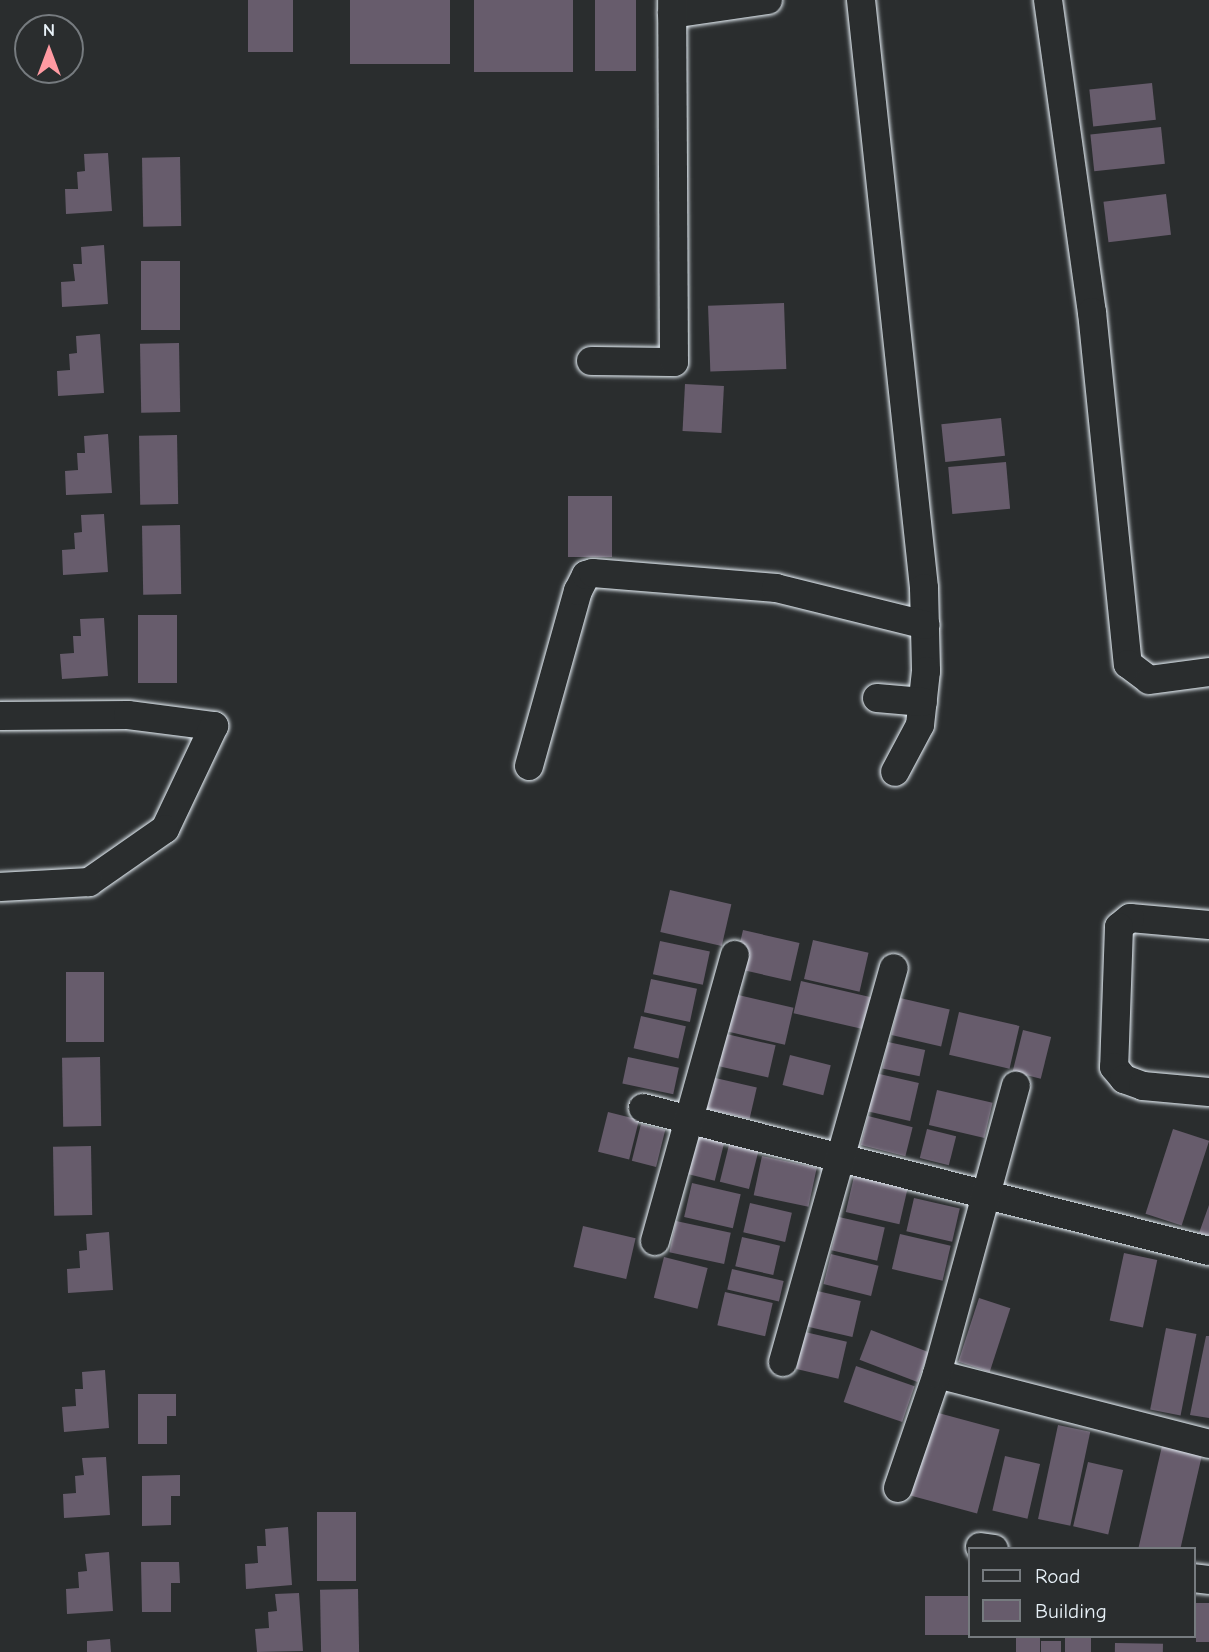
<!DOCTYPE html>
<style>
body{margin:0}
#map{position:relative;width:1209px;height:1652px;overflow:hidden;background:#2a2d2e;font-family:"Comic Neue",sans-serif}
div>[style]{position:absolute}
.building>*{inset:0;background:#675c6c;transform-origin:0 0}
.roads{filter:drop-shadow(0 0 2px #e8f1f8) drop-shadow(0 0 2px #e8f1f8)}
.street>*{height:28px;margin:-14px;padding:0 14px;transform-origin:14px;border-radius:14px;background:#2a2d2e}
span{translate:-50% -50%;white-space:nowrap;text-align:center;line-height:1.15;-webkit-text-stroke:6px #2a2d2e;paint-order:stroke}
.legend{position:absolute;left:968px;top:1547px;width:228px;height:91px;box-sizing:border-box;background:#2a2d2e;border:2px solid #767b7f;margin:0;padding:9px 12px;list-style:none;font-size:21px;color:#e8f1f8}
.legend li{display:flex;align-items:center;gap:14px;height:35px}
.legend b{width:35px;border:2px solid #767b7f}
.north{position:absolute;left:14px;top:14px;width:70px;height:70px;box-sizing:border-box;background:#2a2d2e;border:2px solid #767b7f;border-radius:50%;rotate:0deg;font-size:19px;font-weight:700;line-height:28px;text-align:center;color:#e8f1f8}
.north::after{content:'';display:block;margin:auto;width:24px;height:32px;background:#ff9aa2;clip-path:polygon(50% 0,100% 100%,50% 72%,0 100%)}
</style>
<div id="map">
<div class="building">
<div style="left:248px;top:0;width:45px;height:52px"></div>
<div style="left:350px;top:0;width:100px;height:64px"></div>
<div style="left:474px;top:0;width:99px;height:72px"></div>
<div style="left:595px;top:0;width:41px;height:71px"></div>
<div style="left:1152px;top:83px;width:37px;height:63px;rotate:84deg"></div>
<div style="left:1161px;top:127px;width:37px;height:71px;rotate:84deg"></div>
<div style="clip-path:polygon(108px 153px,112px 211px,66px 214px,65px 189px,78px 189px,77px 172px,85px 171px,84px 154px)"></div>
<div style="left:180px;top:157px;width:69px;height:38px;rotate:89deg"></div>
<div style="left:1166px;top:194px;width:41px;height:63px;rotate:83deg"></div>
<div style="clip-path:polygon(104px 245px,108px 304px,62px 307px,61px 282px,75px 281px,73px 264px,82px 264px,81px 247px)"></div>
<div style="left:141px;top:261px;width:39px;height:69px"></div>
<div style="left:784px;top:303px;width:66px;height:76px;rotate:88deg"></div>
<div style="clip-path:polygon(100px 334px,104px 393px,58px 396px,57px 371px,70px 370px,69px 354px,77px 353px,76px 336px)"></div>
<div style="left:179px;top:343px;width:69px;height:39px;rotate:89deg"></div>
<div style="left:685px;top:384px;width:39px;height:47px;rotate:3deg"></div>
<div style="left:1001px;top:418px;width:38px;height:60px;rotate:84deg"></div>
<div style="clip-path:polygon(108px 434px,112px 493px,66px 495px,65px 471px,78px 470px,77px 453px,85px 453px,84px 436px)"></div>
<div style="left:177px;top:435px;width:69px;height:38px;rotate:89deg"></div>
<div style="left:1006px;top:462px;width:47px;height:58px;rotate:85deg"></div>
<div style="left:568px;top:496px;width:44px;height:61px"></div>
<div style="clip-path:polygon(104px 514px,108px 572px,63px 575px,62px 550px,75px 549px,74px 533px,82px 532px,81px 515px)"></div>
<div style="left:180px;top:525px;width:69px;height:38px;rotate:89deg"></div>
<div style="left:177px;top:615px;width:68px;height:39px;rotate:90deg"></div>
<div style="clip-path:polygon(104px 618px,108px 676px,62px 679px,60px 654px,74px 653px,73px 636px,81px 636px,80px 619px)"></div>
<div style="left:670px;top:890px;width:63px;height:43px;rotate:13deg"></div>
<div style="left:743px;top:930px;width:58px;height:39px;rotate:13deg"></div>
<div style="left:813px;top:940px;width:57px;height:40px;rotate:13deg"></div>
<div style="left:660px;top:941px;width:51px;height:34px;rotate:12deg"></div>
<div style="left:66px;top:972px;width:38px;height:70px"></div>
<div style="left:651px;top:979px;width:47px;height:34px;rotate:12deg"></div>
<div style="left:801px;top:981px;width:73px;height:33px;rotate:13deg"></div>
<div style="left:734px;top:994px;width:61px;height:38px;rotate:13deg"></div>
<div style="left:900px;top:998px;width:51px;height:38px;rotate:13deg"></div>
<div style="left:959px;top:1012px;width:62px;height:44px;rotate:13deg"></div>
<div style="left:641px;top:1016px;width:46px;height:33px;rotate:13deg"></div>
<div style="left:1023px;top:1030px;width:29px;height:43px;rotate:14deg"></div>
<div style="left:722px;top:1033px;width:55px;height:33px;rotate:13deg"></div>
<div style="left:888px;top:1042px;width:38px;height:27px;rotate:12deg"></div>
<div style="left:790px;top:1055px;width:42px;height:31px;rotate:14deg"></div>
<div style="left:100px;top:1057px;width:69px;height:38px;rotate:89deg"></div>
<div style="left:628px;top:1057px;width:52px;height:27px;rotate:12deg"></div>
<div style="left:875px;top:1073px;width:45px;height:39px;rotate:13deg"></div>
<div style="left:711px;top:1077px;width:47px;height:32px;rotate:13deg"></div>
<div style="left:937px;top:1090px;width:57px;height:36px;rotate:13deg"></div>
<div style="left:608px;top:1112px;width:32px;height:41px;rotate:14deg"></div>
<div style="left:868px;top:1116px;width:46px;height:30px;rotate:14deg"></div>
<div style="left:641px;top:1124px;width:25px;height:38px;rotate:14deg"></div>
<div style="left:927px;top:1129px;width:30px;height:30px;rotate:14deg"></div>
<div style="left:1173px;top:1129px;width:38px;height:89px;rotate:18deg"></div>
<div style="left:697px;top:1132px;width:29px;height:43px;rotate:14deg"></div>
<div style="left:730px;top:1141px;width:30px;height:42px;rotate:14deg"></div>
<div style="left:91px;top:1146px;width:69px;height:38px;rotate:89deg"></div>
<div style="left:762px;top:1156px;width:56px;height:40px;rotate:12deg"></div>
<div style="left:855px;top:1172px;width:55px;height:41px;rotate:13deg"></div>
<div style="left:692px;top:1183px;width:50px;height:35px;rotate:13deg"></div>
<div style="left:914px;top:1198px;width:47px;height:34px;rotate:13deg"></div>
<div style="left:750px;top:1203px;width:43px;height:30px;rotate:13deg"></div>
<div style="clip-path:polygon(1209px 1205px,1209px 1236px,1199px 1233px)"></div>
<div style="left:839px;top:1217px;width:47px;height:34px;rotate:13deg"></div>
<div style="left:676px;top:1221px;width:56px;height:32px;rotate:12deg"></div>
<div style="left:583px;top:1226px;width:54px;height:42px;rotate:13deg"></div>
<div style="clip-path:polygon(109px 1232px,113px 1290px,68px 1293px,67px 1269px,80px 1268px,79px 1251px,87px 1250px,86px 1234px)"></div>
<div style="left:900px;top:1234px;width:52px;height:36px;rotate:13deg"></div>
<div style="left:742px;top:1237px;width:39px;height:30px;rotate:13deg"></div>
<div style="left:1124px;top:1253px;width:34px;height:69px;rotate:12deg"></div>
<div style="left:831px;top:1254px;width:49px;height:31px;rotate:14deg"></div>
<div style="left:664px;top:1257px;width:45px;height:42px;rotate:14deg"></div>
<div style="left:732px;top:1269px;width:53px;height:21px;rotate:13deg"></div>
<div style="left:813px;top:1290px;width:49px;height:37px;rotate:13deg"></div>
<div style="left:725px;top:1292px;width:49px;height:34px;rotate:13deg"></div>
<div style="left:979px;top:1298px;width:33px;height:67px;rotate:18deg"></div>
<div style="left:1166px;top:1328px;width:31px;height:83px;rotate:11deg"></div>
<div style="left:871px;top:1330px;width:62px;height:32px;rotate:21deg"></div>
<div style="left:805px;top:1332px;width:43px;height:38px;rotate:13deg"></div>
<div style="clip-path:polygon(1206px 1336px,1209px 1336px,1209px 1418px,1190px 1415px)"></div>
<div style="left:856px;top:1366px;width:62px;height:38px;rotate:19deg"></div>
<div style="clip-path:polygon(105px 1370px,109px 1428px,64px 1432px,62px 1407px,76px 1406px,75px 1389px,83px 1389px,82px 1372px)"></div>
<div style="clip-path:polygon(138px 1394px,176px 1394px,176px 1416px,167px 1416px,167px 1444px,138px 1444px)"></div>
<div style="left:931px;top:1411px;width:71px;height:87px;rotate:15deg"></div>
<div style="left:1058px;top:1425px;width:33px;height:96px;rotate:12deg"></div>
<div style="left:1162px;top:1446px;width:41px;height:106px;rotate:13deg"></div>
<div style="left:1005px;top:1456px;width:36px;height:56px;rotate:13deg"></div>
<div style="clip-path:polygon(106px 1457px,110px 1515px,64px 1518px,63px 1494px,76px 1493px,75px 1476px,84px 1475px,82px 1458px)"></div>
<div style="left:1088px;top:1462px;width:36px;height:66px;rotate:13deg"></div>
<div style="clip-path:polygon(180px 1475px,180px 1496px,171px 1496px,171px 1525px,142px 1526px,142px 1476px)"></div>
<div style="left:317px;top:1512px;width:39px;height:69px"></div>
<div style="clip-path:polygon(288px 1527px,292px 1585px,246px 1589px,245px 1564px,258px 1563px,257px 1546px,266px 1546px,265px 1529px)"></div>
<div style="clip-path:polygon(109px 1552px,113px 1611px,67px 1614px,66px 1589px,79px 1588px,78px 1572px,87px 1571px,85px 1554px)"></div>
<div style="clip-path:polygon(141px 1562px,179px 1562px,180px 1583px,171px 1583px,171px 1612px,142px 1612px)"></div>
<div style="left:358px;top:1589px;width:63px;height:38px;rotate:89deg"></div>
<div style="clip-path:polygon(299px 1593px,303px 1651px,257px 1652px,255px 1629px,269px 1628px,268px 1612px,277px 1611px,275px 1594px)"></div>
<div style="left:925px;top:1596px;width:44px;height:39px"></div>
<div style="left:1196px;top:1603px;width:13px;height:39px"></div>
<div style="left:1016px;top:1636px;width:24px;height:16px"></div>
<div style="left:1091px;top:1636px;width:16px;height:26px;rotate:90deg"></div>
<div style="clip-path:polygon(110px 1639px,111px 1652px,87px 1652px,87px 1641px)"></div>
<div style="left:1041px;top:1641px;width:20px;height:11px"></div>
<div style="left:1115px;top:1643px;width:48px;height:9px;rotate:1deg"></div>
</div>
<div class="roads">
<div class="street">
<div style="left:861px;top:0;width:591px;rotate:83.88deg"></div>
<div style="left:924px;top:588px;width:83px;rotate:88.6deg"></div>
<div style="left:926px;top:671px;width:54px;rotate:96.3deg"></div>
<div style="left:920px;top:725px;width:53px;rotate:118deg"></div>
<div style="left:1048px;top:0;width:315px;rotate:82deg"></div>
<div style="left:1092px;top:312px;width:354px;rotate:84.2deg"></div>
<div style="left:1128px;top:664px;width:26px;rotate:37deg"></div>
<div style="left:1149px;top:680px;width:61px;rotate:-7.6deg"></div>
<div style="left:672px;top:14px;width:97px;rotate:-8.3deg"></div>
<div style="left:591px;top:361px;width:83px;rotate:0.7deg"></div>
<div style="left:674px;top:362px;width:362px;rotate:-90.3deg"></div>
<div style="left:877px;top:698px;width:46px;rotate:5deg"></div>
<div style="left:0;top:716px;width:128px;rotate:-0.4deg"></div>
<div style="left:128px;top:715px;width:87px;rotate:7.3deg"></div>
<div style="left:214px;top:726px;width:114px;rotate:115.4deg"></div>
<div style="left:165px;top:829px;width:93px;rotate:145.1deg"></div>
<div style="left:89px;top:882px;width:89px;rotate:176.8deg"></div>
<div style="left:529px;top:766px;width:182px;rotate:-74.4deg"></div>
<div style="left:578px;top:591px;width:18px;rotate:-63deg"></div>
<div style="left:586px;top:575px;width:7px;rotate:-16deg"></div>
<div style="left:593px;top:573px;width:184px;rotate:4.7deg"></div>
<div style="left:776px;top:588px;width:154px;rotate:13.9deg"></div>
<div style="left:1209px;top:925px;width:79px;rotate:-174.9deg"></div>
<div style="left:1130px;top:918px;width:14px;rotate:141deg"></div>
<div style="left:1119px;top:927px;width:140px;rotate:92deg"></div>
<div style="left:1114px;top:1067px;width:16px;rotate:50deg"></div>
<div style="left:1124px;top:1079px;width:20px;rotate:20deg"></div>
<div style="left:1143px;top:1086px;width:66px;rotate:5.2deg"></div>
<div style="left:643px;top:1108px;width:584px;rotate:14.18deg"></div>
<div style="left:655px;top:1241px;width:297px;rotate:-74.4deg"></div>
<div style="left:783px;top:1362px;width:409px;rotate:-74.3deg"></div>
<div style="left:937px;top:1374px;width:281px;rotate:14.4deg"></div>
<div style="left:898px;top:1488px;width:120px;rotate:-71.1deg"></div>
<div style="left:937px;top:1374px;width:299px;rotate:-74.7deg"></div>
<div style="left:980px;top:1547px;width:14px;rotate:8deg"></div>
<div style="left:1193px;top:1578px;width:16px;rotate:7deg"></div>
</div>
</div>
<ul class="legend">
<li><b style="height:9px;background:#2a2d2e"></b>Road</li>
<li><b style="height:19px;background:#675c6c"></b>Building</li>
</ul>
<div class="north">N</div>
</div>
